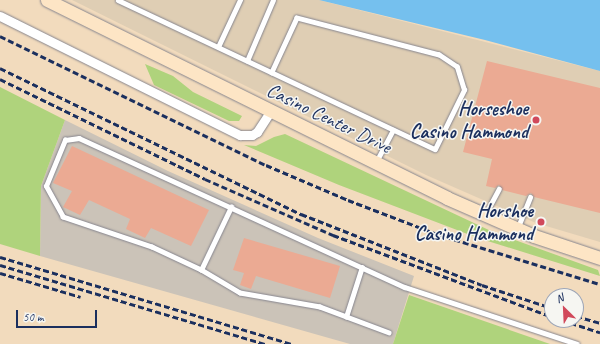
<!DOCTYPE html>
<style>
body{margin:0}
#map{position:relative;width:600px;height:344px;overflow:hidden;background:#f2dbbd;font-family:Caveat,sans-serif}
div>[style]{position:absolute}
.built>*{inset:0;background:#dfceb4}
.industrial>*{inset:0;background:#cbc3b8}
.green>*{inset:0;background:#afd37c}
.water>*{inset:0;background:#75c0ee}
.building>*{inset:0;background:#ebaa93}
.roads{filter:drop-shadow(0 0 1px #86858e) drop-shadow(0 0 1px #86858e)}
.lane>*{height:4.5px;margin:-2.25px;padding:0 2.25px;transform-origin:2.25px;border-radius:2.25px;background:#fff}
.street>*{height:9px;margin:-4.5px;padding:0 4.5px;transform-origin:4.5px;border-radius:4.5px;background:#fff}
.secondary>*{height:13px;margin:-6.5px;padding:0 6.5px;transform-origin:6.5px;border-radius:6.5px;background:#fde5c5}
.rail>*{height:3px;margin-top:-1.5px;transform-origin:0;background:repeating-linear-gradient(90deg,#1b2f5e 0 6px,transparent 0 9px)}
.dots>*{width:11px;height:11px;translate:-50% -50%;box-sizing:border-box;border:2px solid #f6f6f2;border-radius:50%}
span{translate:-50% -50%;white-space:nowrap;text-align:center;line-height:1.15;-webkit-text-stroke:3px #f6f6f2;paint-order:stroke}
.poi-label{font-size:20px;color:#1b2f5e;font-weight:700}
.right{translate:-100% -50%;text-align:right}
.street-label{font-size:20px;color:#1b2f5e}
.north{position:absolute;left:544px;top:288px;width:40px;height:40px;box-sizing:border-box;background:#f6f6f2;border:1px solid #9ea6b7;border-radius:50%;rotate:336deg;font-size:11px;font-weight:700;line-height:16px;text-align:center;color:#1b2f5e}
.north::after{content:'';display:block;margin:auto;width:14px;height:18px;background:#d1495b;clip-path:polygon(50% 0,100% 100%,50% 72%,0 100%)}
.scale{position:absolute;left:16px;top:310px;width:81px;height:18px;box-sizing:border-box;border:2px solid #1b2f5e;border-top:0;padding-left:5px;font-size:12px;line-height:14px;white-space:nowrap;color:#1b2f5e;-webkit-text-stroke:3px #f6f6f2;paint-order:stroke}
</style>
<div id="map">
<div class="built">
<div style="clip-path:polygon(72px 0,319px 0,600px 71px,600px 242px,536px 223px,426px 175px)"></div>
</div>
<div class="industrial">
<div style="clip-path:polygon(65px 120px,168px 171px,318px 238px,414px 276px,393px 344px,350px 344px,40px 256px,41px 186px)"></div>
</div>
<div class="green">
<div style="clip-path:polygon(145px 64px,173px 76px,193px 92px,242px 116px,239px 121px,229px 121px,154px 85px)"></div>
<div style="clip-path:polygon(0 87px,65px 120px,41px 186px,40px 256px,0 244px)"></div>
<div style="clip-path:polygon(285px 134px,493px 232px,598px 270px,600px 276px,478px 238px,339px 185px,244px 145px,256px 146px,274px 137px)"></div>
<div style="clip-path:polygon(409px 295px,550px 344px,393px 344px)"></div>
</div>
<div class="water">
<div style="clip-path:polygon(319px 0,600px 0,600px 71px,485px 40px)"></div>
</div>
<div class="building">
<div style="clip-path:polygon(487px 61px,600px 88px,600px 213px,534px 197px,531px 193px,526px 196px,502px 190px,499px 185px,495px 188px,486px 186px,492px 159px,463px 152px)"></div>
<div style="clip-path:polygon(72px 146px,209px 210px,191px 246px,151px 228px,145px 238px,126px 229px,130px 219px,89px 200px,80px 215px,63px 207px,72px 191px,53px 183px)"></div>
<div style="clip-path:polygon(244px 238px,340px 266px,330px 298px,256px 276px,251px 289px,240px 285px,244px 273px,233px 270px)"></div>
</div>
<div class="roads">
<div class="lane">
<div style="left:118px;top:0;width:350px;rotate:25.2deg"></div>
<div style="left:435px;top:149px;width:66px;rotate:-63.8deg"></div>
<div style="left:464px;top:90px;width:24px;rotate:-107deg"></div>
<div style="left:457px;top:67px;width:22px;rotate:-146deg"></div>
<div style="left:439px;top:55px;width:147px;rotate:-165.4deg"></div>
<div style="left:297px;top:18px;width:60px;rotate:114.8deg"></div>
<div style="left:218px;top:47px;width:52px;rotate:-64.9deg"></div>
<div style="left:247px;top:61px;width:66px;rotate:-66.9deg"></div>
<div style="left:376px;top:162px;width:36px;rotate:-62deg"></div>
<div style="left:486px;top:213px;width:27px;rotate:-62deg"></div>
<div style="left:518px;top:227px;width:32px;rotate:-68deg"></div>
<div style="left:201px;top:270px;width:70px;rotate:-64.5deg"></div>
<div style="left:346px;top:317px;width:52px;rotate:-72.3deg"></div>
<div style="left:389px;top:333px;width:74px;rotate:-159.4deg"></div>
<div style="left:320px;top:307px;width:81px;rotate:-170.1deg"></div>
<div style="left:240px;top:293px;width:45px;rotate:-149.5deg"></div>
<div style="left:201px;top:270px;width:54px;rotate:-154.9deg"></div>
<div style="left:152px;top:247px;width:94px;rotate:-161.4deg"></div>
<div style="left:63px;top:217px;width:35px;rotate:-119deg"></div>
<div style="left:46px;top:186px;width:50px;rotate:-67.6deg"></div>
<div style="left:65px;top:140px;width:14px;rotate:-8deg"></div>
<div style="left:79px;top:138px;width:358px;rotate:24.6deg"></div>
<div style="left:405px;top:287px;width:181px;rotate:18.3deg"></div>
</div>
<div class="street">
<div style="left:0;top:16px;width:268px;rotate:26.4deg"></div>
<div style="left:240px;top:135px;width:12px"></div>
<div style="left:252px;top:135px;width:6px;rotate:-31deg"></div>
<div style="left:257px;top:132px;width:24px;rotate:-57deg"></div>
</div>
<div class="secondary">
<div style="left:47px;top:0;width:446px;rotate:26.3deg"></div>
<div style="left:447px;top:198px;width:95px;rotate:23.6deg"></div>
<div style="left:534px;top:236px;width:70px;rotate:18.4deg"></div>
</div>
</div>
<div class="rail">
<div style="left:0;top:36px;width:296px;rotate:25.9deg"></div>
<div style="left:266px;top:165px;width:89px;rotate:23.1deg"></div>
<div style="left:348px;top:200px;width:95px;rotate:20.9deg"></div>
<div style="left:437px;top:234px;width:170px;rotate:17.1deg"></div>
<div style="left:0;top:68px;width:335px;rotate:25.9deg"></div>
<div style="left:301px;top:214px;width:194px;rotate:21.4deg"></div>
<div style="left:482px;top:285px;width:74px;rotate:18.2deg"></div>
<div style="left:0;top:79px;width:228px;rotate:26deg"></div>
<div style="left:205px;top:179px;width:140px;rotate:23.6deg"></div>
<div style="left:333px;top:235px;width:234px;rotate:20.5deg"></div>
<div style="left:0;top:257px;width:304px;rotate:16.6deg"></div>
<div style="left:0;top:265px;width:277px;rotate:16.6deg"></div>
<div style="left:0;top:273px;width:84px;rotate:16.5deg"></div>
<div style="left:576px;top:316px;width:25px;rotate:16deg"></div>
<div style="left:562px;top:320px;width:40px;rotate:18deg"></div>
</div>
<div class="dots">
<div style="left:536px;top:120px;background:#d1495b"></div>
<div style="left:541px;top:222px;background:#d1495b"></div>
</div>
<div class="poi-label">
<span class="right" style="left:528px;top:120px">Horseshoe<br>Casino Hammond</span>
<span class="right" style="left:533px;top:222px">Horshoe<br>Casino Hammond</span>
</div>
<div class="street-label">
<span style="left:329px;top:118px;rotate:26deg">Casino Center Drive</span>
</div>
<div class="north">N</div>
<div class="scale">50 m</div>
</div>
